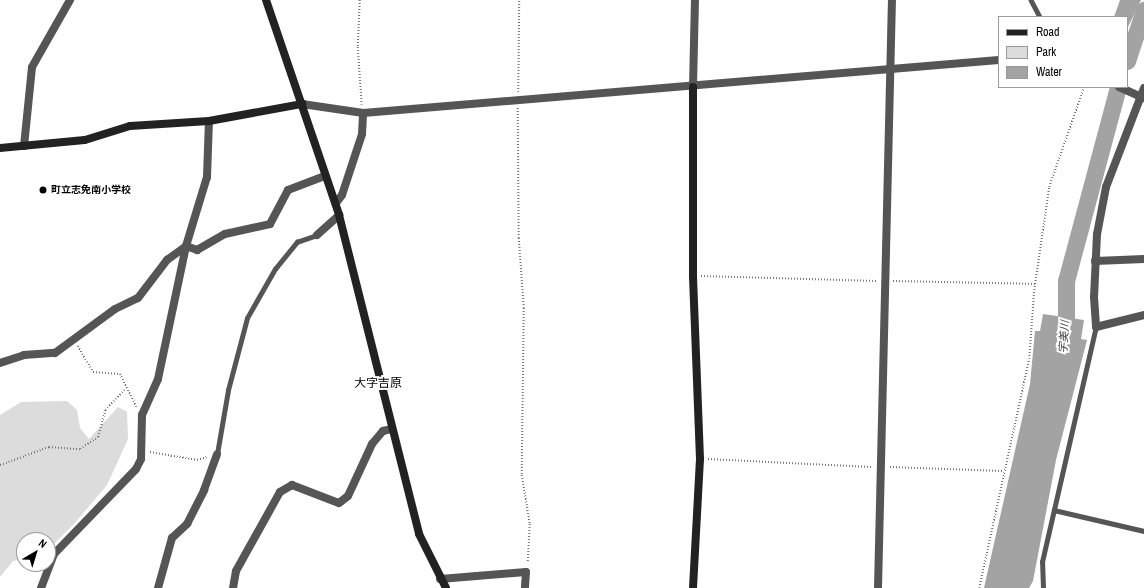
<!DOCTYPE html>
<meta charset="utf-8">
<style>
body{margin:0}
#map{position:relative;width:1144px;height:588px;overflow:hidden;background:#fff;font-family:"Archivo Narrow","Noto Sans JP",sans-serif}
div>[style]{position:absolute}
.green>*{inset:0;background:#dcdcdc}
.water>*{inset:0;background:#a3a3a3}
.river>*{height:17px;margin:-8.5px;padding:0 8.5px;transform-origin:8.5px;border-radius:8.5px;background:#a3a3a3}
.path>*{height:1.5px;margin-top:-0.75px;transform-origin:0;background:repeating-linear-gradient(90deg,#777 0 1px,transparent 0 3px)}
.lane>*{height:4.5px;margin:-2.25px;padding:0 2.25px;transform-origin:2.25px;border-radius:2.25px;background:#555}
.street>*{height:8px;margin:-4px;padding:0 4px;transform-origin:4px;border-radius:4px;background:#555}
.secondary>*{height:8px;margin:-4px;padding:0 4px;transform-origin:4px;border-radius:4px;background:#222}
.dots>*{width:11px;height:11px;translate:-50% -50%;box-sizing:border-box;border:2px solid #fff;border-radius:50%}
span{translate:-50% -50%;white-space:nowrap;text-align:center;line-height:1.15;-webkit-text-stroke:4px #fff;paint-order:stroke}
.poi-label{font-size:10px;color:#000;font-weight:700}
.left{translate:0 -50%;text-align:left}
.water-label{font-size:11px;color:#444;font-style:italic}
.quarter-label{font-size:12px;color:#000}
.legend{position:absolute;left:998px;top:16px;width:130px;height:72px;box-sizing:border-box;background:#fff;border:1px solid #999;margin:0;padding:5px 7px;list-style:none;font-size:12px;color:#000}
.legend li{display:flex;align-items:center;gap:8px;height:20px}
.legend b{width:20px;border:1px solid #999}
.north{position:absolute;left:16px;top:532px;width:40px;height:40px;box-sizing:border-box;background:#fff;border:1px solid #999;border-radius:50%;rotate:38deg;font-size:11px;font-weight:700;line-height:16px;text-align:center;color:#000}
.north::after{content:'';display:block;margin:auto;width:14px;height:18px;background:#000;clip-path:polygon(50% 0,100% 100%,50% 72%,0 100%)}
</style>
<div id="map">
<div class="green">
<div style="clip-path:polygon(67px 401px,77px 410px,80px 428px,89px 439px,118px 407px,127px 412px,128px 439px,107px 485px,74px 524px,48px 550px,48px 540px,24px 540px,24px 559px,13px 561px,0 577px,0 415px,21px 402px)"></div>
</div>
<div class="water">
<div style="clip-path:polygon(1120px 0,1141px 0,1127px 29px,1127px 17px,1114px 17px)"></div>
<div style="clip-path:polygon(1043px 314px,1084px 320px,1081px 339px,1087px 340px,1056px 460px,1033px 581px,1029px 588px,984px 588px,1030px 384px,1035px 331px,1040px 331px)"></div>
</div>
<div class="river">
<div style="left:1127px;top:61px;width:54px;rotate:-71.6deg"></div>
<div style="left:1066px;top:339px;width:58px;rotate:-90deg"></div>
<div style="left:1066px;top:281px;width:201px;rotate:-75deg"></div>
</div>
<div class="path">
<div style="left:360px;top:0;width:47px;rotate:92.4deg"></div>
<div style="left:358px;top:47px;width:58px;rotate:86.1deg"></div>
<div style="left:518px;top:92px;width:92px;rotate:-89.4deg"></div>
<div style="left:518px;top:108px;width:130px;rotate:89.6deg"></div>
<div style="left:519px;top:238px;width:70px;rotate:85.9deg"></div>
<div style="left:524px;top:308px;width:167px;rotate:90.7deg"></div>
<div style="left:522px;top:475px;width:50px;rotate:80.7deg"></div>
<div style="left:530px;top:524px;width:39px;rotate:93deg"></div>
<div style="left:701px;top:276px;width:176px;rotate:1.6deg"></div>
<div style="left:893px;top:281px;width:142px;rotate:1.2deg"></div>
<div style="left:78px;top:346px;width:30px;rotate:60deg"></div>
<div style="left:93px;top:372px;width:27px;rotate:4deg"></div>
<div style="left:120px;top:374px;width:37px;rotate:63deg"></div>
<div style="left:150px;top:452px;width:48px;rotate:9.7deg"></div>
<div style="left:197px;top:460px;width:10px;rotate:-17deg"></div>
<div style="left:708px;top:459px;width:164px;rotate:2.8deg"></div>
<div style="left:0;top:465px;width:52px;rotate:-20.2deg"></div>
<div style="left:49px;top:447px;width:31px;rotate:4deg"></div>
<div style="left:80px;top:449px;width:22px;rotate:-34deg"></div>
<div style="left:98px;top:437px;width:28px;rotate:-75deg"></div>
<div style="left:105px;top:410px;width:30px;rotate:-46deg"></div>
<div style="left:890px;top:467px;width:112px;rotate:2deg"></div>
<div style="left:979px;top:588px;width:234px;rotate:-77.7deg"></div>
<div style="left:1029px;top:359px;width:69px;rotate:-85.9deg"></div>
<div style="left:1034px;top:290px;width:104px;rotate:-81.7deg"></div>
<div style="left:1049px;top:187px;width:106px;rotate:-70.7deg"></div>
</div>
<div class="lane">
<div style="left:1031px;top:0;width:19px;rotate:62deg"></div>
<div style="left:217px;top:454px;width:65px;rotate:-80.2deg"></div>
<div style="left:228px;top:390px;width:74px;rotate:-75.2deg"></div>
<div style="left:247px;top:318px;width:56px;rotate:-60.3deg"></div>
<div style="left:275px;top:269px;width:35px;rotate:-51deg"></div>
<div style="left:297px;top:242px;width:21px;rotate:-19deg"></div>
<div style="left:1054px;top:510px;width:92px;rotate:13.1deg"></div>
<div style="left:1043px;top:588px;width:26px;rotate:-92deg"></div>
<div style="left:1042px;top:562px;width:241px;rotate:-77.1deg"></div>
</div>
<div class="street">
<div style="left:693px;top:87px;width:87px;rotate:-88.7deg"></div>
<div style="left:1119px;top:87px;width:27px;rotate:24deg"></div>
<div style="left:1144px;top:88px;width:106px;rotate:111deg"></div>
<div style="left:1106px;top:187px;width:48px;rotate:100.8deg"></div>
<div style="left:1097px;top:234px;width:63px;rotate:92.7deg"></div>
<div style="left:1094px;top:297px;width:30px;rotate:86deg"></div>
<div style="left:1096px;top:327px;width:49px;rotate:-14deg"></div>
<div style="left:302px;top:104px;width:62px;rotate:8.4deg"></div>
<div style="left:363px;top:113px;width:638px;rotate:-4.76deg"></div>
<div style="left:24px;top:146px;width:79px;rotate:-84.2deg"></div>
<div style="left:32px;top:67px;width:77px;rotate:-60.4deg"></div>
<div style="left:336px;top:203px;width:10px;rotate:-53deg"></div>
<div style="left:342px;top:195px;width:64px;rotate:-71.8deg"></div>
<div style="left:362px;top:134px;width:21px;rotate:-87deg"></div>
<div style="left:317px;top:235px;width:30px;rotate:-42deg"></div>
<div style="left:186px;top:246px;width:12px;rotate:20deg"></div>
<div style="left:197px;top:250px;width:32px;rotate:-30deg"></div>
<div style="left:225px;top:234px;width:46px;rotate:-12.5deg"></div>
<div style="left:270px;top:224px;width:38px;rotate:-62deg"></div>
<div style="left:288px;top:190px;width:40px;rotate:-21deg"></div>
<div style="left:1095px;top:261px;width:49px;rotate:-2.3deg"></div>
<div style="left:0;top:363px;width:25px;rotate:-18deg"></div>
<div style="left:24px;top:355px;width:31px;rotate:-4deg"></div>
<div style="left:55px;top:353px;width:74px;rotate:-36.3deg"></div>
<div style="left:115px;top:309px;width:25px;rotate:-26deg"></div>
<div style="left:138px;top:298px;width:48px;rotate:-52.7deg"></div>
<div style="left:167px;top:260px;width:24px;rotate:-36deg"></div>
<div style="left:440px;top:579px;width:86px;rotate:-4.7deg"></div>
<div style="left:526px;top:572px;width:16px;rotate:94deg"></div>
<div style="left:41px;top:588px;width:36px;rotate:-69deg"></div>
<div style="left:54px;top:554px;width:118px;rotate:-46deg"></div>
<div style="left:136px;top:469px;width:11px;rotate:-63deg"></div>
<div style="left:141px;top:459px;width:44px;rotate:-88.7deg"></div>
<div style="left:142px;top:415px;width:39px;rotate:-66deg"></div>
<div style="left:158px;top:379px;width:136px;rotate:-78.1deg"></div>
<div style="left:186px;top:246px;width:72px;rotate:-73.1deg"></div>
<div style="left:207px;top:177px;width:56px;rotate:-88deg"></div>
<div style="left:158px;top:588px;width:52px;rotate:-74.4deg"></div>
<div style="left:172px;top:538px;width:21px;rotate:-43deg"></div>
<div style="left:187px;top:524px;width:38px;rotate:-63deg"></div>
<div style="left:204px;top:490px;width:38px;rotate:-70deg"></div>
<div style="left:233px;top:588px;width:17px;rotate:-80deg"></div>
<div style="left:236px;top:571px;width:90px;rotate:-60.9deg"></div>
<div style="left:280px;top:492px;width:14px;rotate:-30deg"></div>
<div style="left:292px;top:485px;width:50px;rotate:21deg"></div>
<div style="left:339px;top:503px;width:11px;rotate:-38deg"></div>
<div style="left:348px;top:496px;width:57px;rotate:-65.2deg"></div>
<div style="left:372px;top:444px;width:17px;rotate:-50deg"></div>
<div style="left:383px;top:431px;width:9px;rotate:-13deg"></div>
<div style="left:878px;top:588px;width:588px;rotate:-88.64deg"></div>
</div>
<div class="secondary">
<div style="left:266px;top:0;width:227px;rotate:71.2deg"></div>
<div style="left:339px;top:215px;width:329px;rotate:75.9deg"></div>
<div style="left:419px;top:534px;width:60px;rotate:63.4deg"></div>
<div style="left:0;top:148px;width:85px;rotate:-5.4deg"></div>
<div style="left:85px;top:140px;width:47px;rotate:-17.3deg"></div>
<div style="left:130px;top:126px;width:79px;rotate:-3.6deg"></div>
<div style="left:209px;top:121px;width:95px;rotate:-10.4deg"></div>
<div style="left:693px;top:588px;width:129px;rotate:-86.9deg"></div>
<div style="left:700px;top:459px;width:184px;rotate:-92.2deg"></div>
<div style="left:693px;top:275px;width:188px;rotate:-90deg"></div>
</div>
<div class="dots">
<div style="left:43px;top:190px;background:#000"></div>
</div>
<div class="poi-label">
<span class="left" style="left:51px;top:190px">町立志免南小学校</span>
</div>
<div class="water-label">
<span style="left:1064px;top:337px;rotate:-86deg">宇美川</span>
</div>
<div class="quarter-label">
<span style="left:378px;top:384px">大字吉原</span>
</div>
<ul class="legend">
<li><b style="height:5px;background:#222"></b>Road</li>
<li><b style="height:11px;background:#dcdcdc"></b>Park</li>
<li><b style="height:11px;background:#a3a3a3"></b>Water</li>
</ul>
<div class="north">N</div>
</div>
